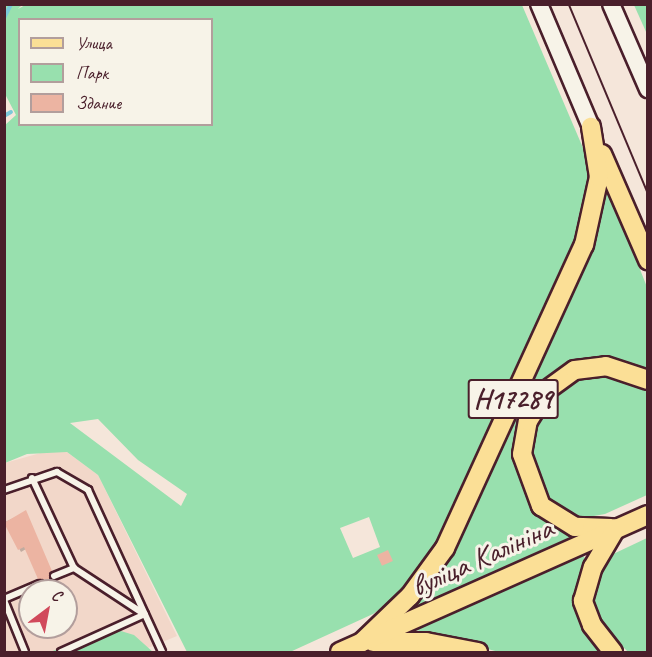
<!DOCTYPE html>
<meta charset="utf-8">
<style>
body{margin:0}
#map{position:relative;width:652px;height:657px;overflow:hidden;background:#f5e6da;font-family:Caveat,sans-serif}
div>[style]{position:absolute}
.built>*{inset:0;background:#f2d7c9}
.green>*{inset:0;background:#98e0ae}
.shadow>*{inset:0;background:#0003}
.stream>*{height:4px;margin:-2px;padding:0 2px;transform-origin:2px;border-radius:2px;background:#7ac8d9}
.building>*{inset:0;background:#ecb4a2;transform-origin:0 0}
.roads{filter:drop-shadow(2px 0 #4a1f2b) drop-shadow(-2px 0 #4a1f2b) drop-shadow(0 2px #4a1f2b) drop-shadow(0 -2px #4a1f2b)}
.lane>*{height:6px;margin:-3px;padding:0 3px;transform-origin:3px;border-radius:3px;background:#f7f3e8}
.secondary>*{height:16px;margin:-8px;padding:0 8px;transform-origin:8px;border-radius:8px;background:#f7f3e8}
.primary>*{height:18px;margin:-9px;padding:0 9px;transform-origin:9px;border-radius:9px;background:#fbdf96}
.tram>*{height:1.5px;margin:-0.75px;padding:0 0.75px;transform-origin:0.75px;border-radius:0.75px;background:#4a1f2b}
span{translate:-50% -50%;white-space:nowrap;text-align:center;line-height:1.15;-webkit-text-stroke:6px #f7f3e8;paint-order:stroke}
.shield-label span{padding:2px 4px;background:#f7f3e8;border:2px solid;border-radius:4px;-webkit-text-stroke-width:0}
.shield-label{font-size:28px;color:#4a1f2b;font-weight:700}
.street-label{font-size:30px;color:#4a1f2b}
.frame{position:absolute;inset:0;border:6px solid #4a1f2b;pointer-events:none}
.legend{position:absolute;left:18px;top:18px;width:195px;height:108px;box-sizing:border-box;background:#f7f3e8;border:2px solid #b29e9c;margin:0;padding:8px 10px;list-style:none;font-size:18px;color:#4a1f2b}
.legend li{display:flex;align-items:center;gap:12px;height:30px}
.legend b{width:30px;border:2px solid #b29e9c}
.north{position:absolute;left:18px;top:579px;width:60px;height:60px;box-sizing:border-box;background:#f7f3e8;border:2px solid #b29e9c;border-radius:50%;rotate:32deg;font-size:16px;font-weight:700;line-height:24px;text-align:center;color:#4a1f2b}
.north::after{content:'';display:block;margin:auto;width:21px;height:27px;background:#d1495b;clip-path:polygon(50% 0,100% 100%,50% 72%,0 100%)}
</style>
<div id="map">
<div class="built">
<div style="clip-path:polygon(evenodd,51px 450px,67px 452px,98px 475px,177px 636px,138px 652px,5px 652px,5px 463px,51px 450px,30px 591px,66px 591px,66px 627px,30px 627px,30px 591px)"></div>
</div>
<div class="green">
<div style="clip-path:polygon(evenodd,27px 4px,522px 5px,592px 169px,589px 210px,437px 544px,404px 592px,373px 614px,290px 652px,187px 652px,98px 475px,67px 452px,27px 454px,5px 463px,4px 126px,16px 115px,5px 94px,5px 5px,22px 5px,18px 9px,27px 4px,20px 20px,212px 20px,212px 124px,20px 124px,20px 20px,27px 4px,98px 419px,138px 460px,187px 494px,181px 506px,70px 423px,98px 419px,27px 4px,369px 517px,380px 547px,353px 558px,340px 528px,369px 517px)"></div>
<div style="clip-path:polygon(634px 5px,647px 5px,647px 34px)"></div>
<div style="clip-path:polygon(608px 189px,647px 287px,647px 371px,607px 357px,572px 362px,516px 456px,535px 511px,573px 536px,406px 611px,592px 248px)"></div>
<div style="clip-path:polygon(605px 372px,647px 387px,647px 495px,605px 514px,577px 519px,546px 502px,529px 455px,535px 423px,553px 395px,578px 378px)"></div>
<div style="clip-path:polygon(647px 538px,647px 652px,628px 652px,598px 621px,591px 598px,609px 556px)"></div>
<div style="clip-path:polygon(583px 556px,587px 560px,578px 588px,605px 652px,499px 652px,416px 630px)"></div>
<div style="clip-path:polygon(111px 628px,134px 635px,153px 652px,50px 652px)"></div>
</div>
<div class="shadow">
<div style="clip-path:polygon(26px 512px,51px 581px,60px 591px,45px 591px,26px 549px,21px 552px,5px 522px)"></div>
<div style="clip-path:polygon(66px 606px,70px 614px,66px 616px)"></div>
</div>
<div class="stream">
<div style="left:4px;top:18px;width:16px;rotate:-63deg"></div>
<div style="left:4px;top:116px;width:8px;rotate:-30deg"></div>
</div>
<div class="building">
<div style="clip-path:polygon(26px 510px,52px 571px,49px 578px,61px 591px,43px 591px,45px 581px,38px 579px,24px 547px,18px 550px,4px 523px)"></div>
<div style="left:388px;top:550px;width:12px;height:12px;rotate:66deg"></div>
</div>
<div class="roads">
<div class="lane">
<div style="left:32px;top:478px;width:99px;rotate:65deg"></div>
<div style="left:4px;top:490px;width:56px;rotate:-18.8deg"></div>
<div style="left:57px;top:472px;width:36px;rotate:30deg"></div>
<div style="left:88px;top:490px;width:178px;rotate:65.4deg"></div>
<div style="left:54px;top:576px;width:22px;rotate:-22deg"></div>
<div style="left:74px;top:568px;width:84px;rotate:33.3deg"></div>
<div style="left:4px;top:599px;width:39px;rotate:-23deg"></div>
<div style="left:4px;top:600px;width:56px;rotate:68deg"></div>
<div style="left:61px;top:652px;width:92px;rotate:-24.3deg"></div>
</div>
<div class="secondary">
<div style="left:539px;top:4px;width:134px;rotate:67.1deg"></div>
<div style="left:611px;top:4px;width:93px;rotate:66.5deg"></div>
</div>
<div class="primary">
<div style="left:602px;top:154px;width:116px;rotate:66.5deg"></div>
<div style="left:611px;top:528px;width:36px;rotate:-178deg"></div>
<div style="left:575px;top:527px;width:40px;rotate:-148deg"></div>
<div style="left:541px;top:506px;width:55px;rotate:-110.1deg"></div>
<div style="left:522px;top:454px;width:34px;rotate:-80deg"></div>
<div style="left:528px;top:421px;width:36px;rotate:-58deg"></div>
<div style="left:547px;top:390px;width:34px;rotate:-36deg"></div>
<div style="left:575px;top:370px;width:31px;rotate:-7deg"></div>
<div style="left:606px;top:366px;width:44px;rotate:18.4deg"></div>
<div style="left:362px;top:642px;width:66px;rotate:-43.8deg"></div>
<div style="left:410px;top:596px;width:59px;rotate:-53.9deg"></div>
<div style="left:445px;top:548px;width:333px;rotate:-65.4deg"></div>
<div style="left:584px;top:245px;width:70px;rotate:-77.6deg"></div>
<div style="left:599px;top:177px;width:51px;rotate:-99.1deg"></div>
<div style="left:373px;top:642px;width:53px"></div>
<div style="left:426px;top:642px;width:53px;rotate:10.9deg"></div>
<div style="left:340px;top:652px;width:337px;rotate:-24deg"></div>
<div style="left:613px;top:652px;width:34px;rotate:-128deg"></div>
<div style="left:592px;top:625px;width:26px;rotate:-111deg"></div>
<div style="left:583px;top:601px;width:35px;rotate:-74deg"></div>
<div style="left:593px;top:567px;width:45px;rotate:-59.5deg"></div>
</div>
</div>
<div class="tram">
<div style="left:569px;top:4px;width:205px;rotate:67.3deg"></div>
</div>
<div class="shield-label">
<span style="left:513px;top:399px">Н17289</span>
</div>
<div class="street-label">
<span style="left:482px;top:557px;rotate:-24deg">вуліца Калініна</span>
</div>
<div class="frame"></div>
<ul class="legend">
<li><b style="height:8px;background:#fbdf96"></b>Улица</li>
<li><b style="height:16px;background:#98e0ae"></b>Парк</li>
<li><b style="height:16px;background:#ecb4a2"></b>Здание</li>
</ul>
<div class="north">С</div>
</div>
